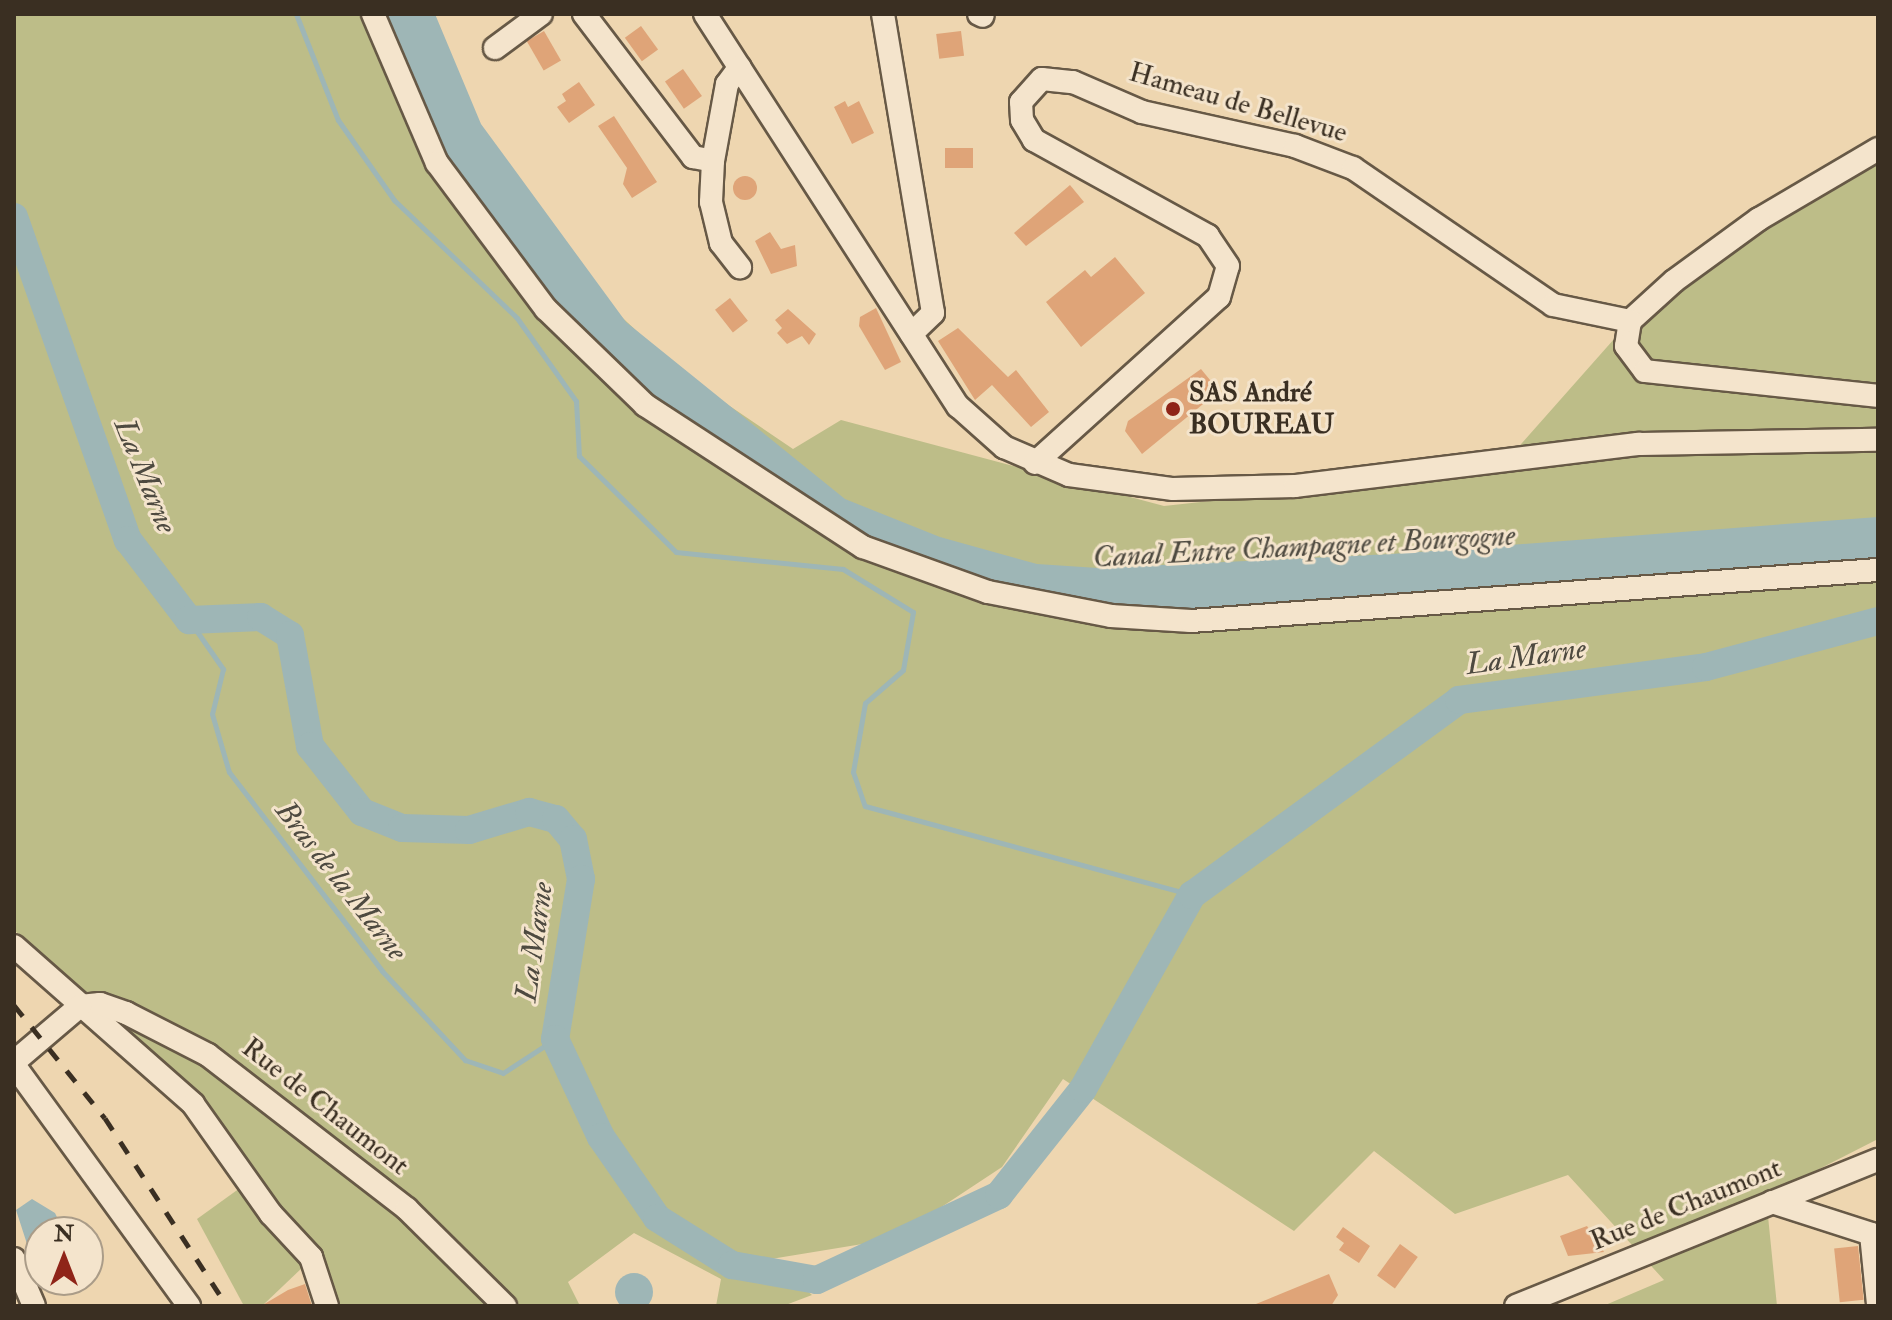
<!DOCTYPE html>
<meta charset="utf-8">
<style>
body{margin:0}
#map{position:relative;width:1892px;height:1320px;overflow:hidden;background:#eed6b0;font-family:"IM FELL Double Pica",serif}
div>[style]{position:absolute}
.green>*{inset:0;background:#bdbd88}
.water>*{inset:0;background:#9eb6b6}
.round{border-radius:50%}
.stream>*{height:5px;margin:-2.5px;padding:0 2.5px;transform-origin:2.5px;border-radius:2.5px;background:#9eb6b6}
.river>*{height:28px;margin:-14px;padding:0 14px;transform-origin:14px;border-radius:14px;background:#9eb6b6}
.building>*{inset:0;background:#dfa478;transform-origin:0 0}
.roads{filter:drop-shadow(2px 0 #675946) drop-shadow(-2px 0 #675946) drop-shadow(0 2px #675946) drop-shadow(0 -2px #675946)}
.minor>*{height:22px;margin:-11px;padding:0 11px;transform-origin:11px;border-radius:11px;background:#f4e4cc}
.rail>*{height:5px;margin-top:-2.5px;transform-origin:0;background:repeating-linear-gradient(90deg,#3a2f22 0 14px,transparent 0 28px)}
.dots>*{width:22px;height:22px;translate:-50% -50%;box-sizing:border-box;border:4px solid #f4e4cc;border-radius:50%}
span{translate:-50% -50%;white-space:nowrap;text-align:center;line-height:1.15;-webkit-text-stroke:6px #f4e4cc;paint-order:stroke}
.street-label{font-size:28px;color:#3a2f22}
.poi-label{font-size:28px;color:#3a2f22;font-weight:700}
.left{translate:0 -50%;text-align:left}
.water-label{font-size:30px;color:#4e4a40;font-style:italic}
.frame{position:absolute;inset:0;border:16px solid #3a2f22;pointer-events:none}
.north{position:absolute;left:24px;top:1216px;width:80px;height:80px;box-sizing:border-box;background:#f4e4cc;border:2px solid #aa9c88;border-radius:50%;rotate:0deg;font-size:22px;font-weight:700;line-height:32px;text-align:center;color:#3a2f22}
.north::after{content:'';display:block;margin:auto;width:28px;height:36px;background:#8f2418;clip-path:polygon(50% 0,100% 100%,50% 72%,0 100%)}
</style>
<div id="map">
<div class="green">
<div style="clip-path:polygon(14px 14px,395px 14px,570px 269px,684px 375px,793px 449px,841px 420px,1164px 506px,1498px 470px,1630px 321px,1878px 149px,1878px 1139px,1766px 1196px,1777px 1306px,1603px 1306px,1664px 1280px,1568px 1175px,1455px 1214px,1374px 1151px,1294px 1231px,1063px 1079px,1002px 1167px,893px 1239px,771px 1259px,812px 1295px,783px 1306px,716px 1306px,721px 1279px,634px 1233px,568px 1282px,580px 1306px,336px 1306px,320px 1250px,70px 982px,14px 930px)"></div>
<div style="clip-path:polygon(240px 1188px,304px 1266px,262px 1306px,244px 1306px,197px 1219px)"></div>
</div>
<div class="water">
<div style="clip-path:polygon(385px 14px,435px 14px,481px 124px,626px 322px,845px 499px,940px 537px,1037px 564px,1098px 568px,1391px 554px,1878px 517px,1878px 562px,1214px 614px,1045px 601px,886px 550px,682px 425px,564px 320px,483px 217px,427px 127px)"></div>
<div style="clip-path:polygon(32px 1199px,55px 1213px,64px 1232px,40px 1232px,40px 1244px,28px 1247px,16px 1210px)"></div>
<div class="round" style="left:615px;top:1273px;width:38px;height:38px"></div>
</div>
<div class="stream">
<div style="left:296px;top:14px;width:114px;rotate:68.4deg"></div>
<div style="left:338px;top:120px;width:98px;rotate:55deg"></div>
<div style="left:394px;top:200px;width:170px;rotate:43.8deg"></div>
<div style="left:517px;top:318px;width:102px;rotate:54.6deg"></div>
<div style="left:576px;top:401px;width:55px;rotate:86.9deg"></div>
<div style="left:579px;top:456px;width:136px;rotate:44.7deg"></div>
<div style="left:676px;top:552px;width:168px;rotate:5.8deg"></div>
<div style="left:843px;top:569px;width:82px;rotate:31.6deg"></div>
<div style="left:913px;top:612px;width:59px;rotate:99.8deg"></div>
<div style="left:903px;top:670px;width:50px;rotate:139deg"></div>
<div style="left:865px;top:703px;width:70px;rotate:99.9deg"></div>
<div style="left:853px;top:772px;width:36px;rotate:71deg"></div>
<div style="left:865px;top:806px;width:339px;rotate:15.2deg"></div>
<div style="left:189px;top:620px;width:60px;rotate:55.2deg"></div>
<div style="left:223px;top:669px;width:46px;rotate:103.7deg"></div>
<div style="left:212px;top:714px;width:60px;rotate:73.7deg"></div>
<div style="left:229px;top:772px;width:251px;rotate:52.4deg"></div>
<div style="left:382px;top:971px;width:122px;rotate:47deg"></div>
<div style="left:465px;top:1060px;width:40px;rotate:18.9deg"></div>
<div style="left:503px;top:1073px;width:62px;rotate:-33.2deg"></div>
</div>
<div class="river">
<div style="left:14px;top:217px;width:343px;rotate:70.6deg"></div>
<div style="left:128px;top:540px;width:101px;rotate:52.7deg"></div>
<div style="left:189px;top:620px;width:72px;rotate:-2.4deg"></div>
<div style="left:261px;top:617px;width:34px;rotate:32deg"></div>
<div style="left:290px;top:635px;width:113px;rotate:79.8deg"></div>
<div style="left:310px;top:746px;width:84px;rotate:51.8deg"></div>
<div style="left:362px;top:812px;width:43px;rotate:21.8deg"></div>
<div style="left:402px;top:828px;width:67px;rotate:1.7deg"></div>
<div style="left:469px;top:830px;width:63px;rotate:-16.7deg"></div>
<div style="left:529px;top:812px;width:28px;rotate:15deg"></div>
<div style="left:556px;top:819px;width:26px;rotate:50deg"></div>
<div style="left:573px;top:839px;width:41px;rotate:78.7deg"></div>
<div style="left:581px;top:879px;width:162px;rotate:99.2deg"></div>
<div style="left:555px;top:1039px;width:108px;rotate:64.9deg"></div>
<div style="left:601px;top:1137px;width:98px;rotate:55.3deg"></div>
<div style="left:657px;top:1218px;width:89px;rotate:32.1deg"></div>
<div style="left:732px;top:1265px;width:86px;rotate:10deg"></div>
<div style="left:817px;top:1280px;width:201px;rotate:-25deg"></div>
<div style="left:999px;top:1195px;width:135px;rotate:-51.6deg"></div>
<div style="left:1083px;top:1089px;width:223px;rotate:-60.7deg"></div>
<div style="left:1192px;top:895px;width:331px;rotate:-36.1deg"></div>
<div style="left:1459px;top:700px;width:249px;rotate:-7.6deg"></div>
<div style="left:1706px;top:667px;width:178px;rotate:-15deg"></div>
</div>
<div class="building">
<div style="left:641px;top:26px;width:29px;height:20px;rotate:54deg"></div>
<div style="left:544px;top:31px;width:34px;height:20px;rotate:60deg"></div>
<div style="left:961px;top:31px;width:25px;height:25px;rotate:83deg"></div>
<div style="left:683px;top:69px;width:33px;height:22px;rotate:55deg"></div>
<div style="clip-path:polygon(579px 82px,595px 105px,569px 123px,557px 107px,566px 101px,562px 94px)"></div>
<div style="clip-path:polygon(845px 101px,848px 107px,859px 101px,874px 133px,852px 144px,834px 107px)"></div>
<div style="clip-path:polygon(614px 116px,657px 182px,632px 198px,623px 184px,627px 168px,598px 126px)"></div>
<div style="left:945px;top:148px;width:28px;height:20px"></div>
<div class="round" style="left:733px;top:176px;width:24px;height:24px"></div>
<div style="clip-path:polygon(1070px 185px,1084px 202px,1026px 246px,1014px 233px)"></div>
<div style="clip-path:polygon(770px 232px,781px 249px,795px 245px,797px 266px,771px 274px,755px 241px)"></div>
<div style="clip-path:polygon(1115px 257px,1145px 293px,1081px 347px,1046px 302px,1085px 270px,1091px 277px)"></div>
<div style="left:730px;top:298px;width:29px;height:19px;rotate:52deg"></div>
<div style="clip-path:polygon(876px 308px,901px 362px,885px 370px,859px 326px,860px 317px)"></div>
<div style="clip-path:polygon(788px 309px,816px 334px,809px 345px,802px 336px,787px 344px,777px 333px,782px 328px,775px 320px)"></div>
<div style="clip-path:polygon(958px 328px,1008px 377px,1016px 370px,1049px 412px,1031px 427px,992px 385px,975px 400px,938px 341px)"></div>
<div style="clip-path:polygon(1201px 369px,1219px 391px,1142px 454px,1125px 431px,1128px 421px)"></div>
<div style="clip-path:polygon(1587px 1226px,1604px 1252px,1568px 1256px,1560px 1236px)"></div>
<div style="clip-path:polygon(1343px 1227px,1370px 1246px,1359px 1263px,1339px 1250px,1344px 1243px,1336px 1237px)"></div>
<div style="left:1400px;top:1244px;width:22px;height:39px;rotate:36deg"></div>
<div style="left:1858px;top:1246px;width:54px;height:24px;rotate:84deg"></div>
<div style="clip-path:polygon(1329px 1274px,1338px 1295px,1331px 1306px,1251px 1306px)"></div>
<div style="clip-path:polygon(305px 1284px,312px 1306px,261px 1306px,288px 1290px)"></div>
</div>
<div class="roads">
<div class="minor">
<div style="left:373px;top:14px;width:162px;rotate:66.8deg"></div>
<div style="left:437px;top:163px;width:182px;rotate:53.3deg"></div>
<div style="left:546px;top:309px;width:138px;rotate:44.1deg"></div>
<div style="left:645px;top:405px;width:260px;rotate:33.1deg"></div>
<div style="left:863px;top:547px;width:133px;rotate:19.8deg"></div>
<div style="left:988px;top:592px;width:125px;rotate:11deg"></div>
<div style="left:1111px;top:616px;width:80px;rotate:3.6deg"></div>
<div style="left:1191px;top:621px;width:689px;rotate:-4.25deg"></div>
<div style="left:584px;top:14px;width:180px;rotate:52.7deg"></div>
<div style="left:693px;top:157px;width:20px;rotate:11deg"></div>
<div style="left:713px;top:161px;width:41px;rotate:92.8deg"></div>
<div style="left:711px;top:202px;width:42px;rotate:76.3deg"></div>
<div style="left:721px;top:243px;width:31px;rotate:52deg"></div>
<div style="left:705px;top:14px;width:467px;rotate:57.2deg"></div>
<div style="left:958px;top:406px;width:62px;rotate:41.7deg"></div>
<div style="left:1004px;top:447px;width:71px;rotate:23.3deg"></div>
<div style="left:1069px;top:475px;width:105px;rotate:7.7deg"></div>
<div style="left:1173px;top:489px;width:122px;rotate:-1.4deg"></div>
<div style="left:1295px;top:486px;width:346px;rotate:-7deg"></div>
<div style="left:1638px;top:444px;width:240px;rotate:-1deg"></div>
<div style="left:883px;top:14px;width:303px;rotate:80.5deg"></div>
<div style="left:933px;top:313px;width:30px;rotate:136deg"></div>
<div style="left:979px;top:14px;width:4px;rotate:27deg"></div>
<div style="left:495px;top:48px;width:57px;rotate:-36.5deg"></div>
<div style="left:1878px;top:149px;width:138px;rotate:149.5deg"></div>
<div style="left:1759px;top:219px;width:105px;rotate:143.9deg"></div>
<div style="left:1674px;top:281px;width:59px;rotate:137.7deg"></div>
<div style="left:1630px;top:321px;width:25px;rotate:99deg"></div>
<div style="left:1626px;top:346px;width:31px;rotate:53deg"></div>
<div style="left:1645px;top:371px;width:234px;rotate:6.1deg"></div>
<div style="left:713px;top:161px;width:78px;rotate:-79.7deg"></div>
<div style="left:727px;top:84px;width:21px;rotate:-53deg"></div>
<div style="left:1035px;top:463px;width:248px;rotate:-42.1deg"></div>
<div style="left:1219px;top:297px;width:32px;rotate:-74deg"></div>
<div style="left:1228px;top:266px;width:36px;rotate:-124deg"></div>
<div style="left:1208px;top:236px;width:199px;rotate:-151.1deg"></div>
<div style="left:1034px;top:140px;width:23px;rotate:-121deg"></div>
<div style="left:1022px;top:120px;width:18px;rotate:-93deg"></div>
<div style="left:1021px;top:102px;width:31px;rotate:-48deg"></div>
<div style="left:1042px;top:79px;width:31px;rotate:6deg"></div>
<div style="left:1073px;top:82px;width:75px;rotate:23.5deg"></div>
<div style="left:1142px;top:112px;width:157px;rotate:12.5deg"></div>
<div style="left:1295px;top:146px;width:62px;rotate:20.8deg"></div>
<div style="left:1353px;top:168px;width:242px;rotate:34.4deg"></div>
<div style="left:1553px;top:305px;width:79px;rotate:11.7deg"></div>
<div style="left:14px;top:946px;width:239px;rotate:41.4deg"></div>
<div style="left:193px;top:1104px;width:135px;rotate:54.7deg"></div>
<div style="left:271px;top:1214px;width:59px;rotate:47.1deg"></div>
<div style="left:311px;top:1257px;width:52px;rotate:71.9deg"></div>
<div style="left:80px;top:1006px;width:20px;rotate:-6deg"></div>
<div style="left:100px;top:1004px;width:28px;rotate:19deg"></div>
<div style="left:126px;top:1013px;width:92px;rotate:27.1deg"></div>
<div style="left:208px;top:1055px;width:252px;rotate:37.7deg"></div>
<div style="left:407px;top:1209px;width:138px;rotate:44.7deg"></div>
<div style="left:14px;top:1062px;width:87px;rotate:-40.3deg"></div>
<div style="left:14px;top:1065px;width:298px;rotate:54deg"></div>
<div style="left:1772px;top:1202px;width:111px;rotate:17.8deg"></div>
<div style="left:1871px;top:1234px;width:70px;rotate:84.3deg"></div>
<div style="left:14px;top:1259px;width:51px;rotate:66.9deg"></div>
<div style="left:1516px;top:1306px;width:390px;rotate:-22deg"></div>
</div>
</div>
<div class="rail">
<div style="left:14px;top:1005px;width:145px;rotate:51.2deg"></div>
<div style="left:105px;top:1118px;width:224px;rotate:57deg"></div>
</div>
<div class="dots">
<div style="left:1173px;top:409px;background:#8f2418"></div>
</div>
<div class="street-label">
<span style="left:1238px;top:103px;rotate:16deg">Hameau de Bellevue</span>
<span style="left:325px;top:1107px;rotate:38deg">Rue de Chaumont</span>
<span style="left:1686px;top:1205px;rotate:-22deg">Rue de Chaumont</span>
</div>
<div class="poi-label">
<span class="left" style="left:1189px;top:409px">SAS André<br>BOUREAU</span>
</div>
<div class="water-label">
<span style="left:145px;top:476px;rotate:68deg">La Marne</span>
<span style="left:1304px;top:547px;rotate:-3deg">Canal Entre Champagne et Bourgogne</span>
<span style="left:1526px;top:657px;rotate:-8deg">La Marne</span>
<span style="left:341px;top:881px;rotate:52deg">Bras de la Marne</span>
<span style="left:535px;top:942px;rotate:-82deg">La Marne</span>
</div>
<div class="frame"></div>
<div class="north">N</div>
</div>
